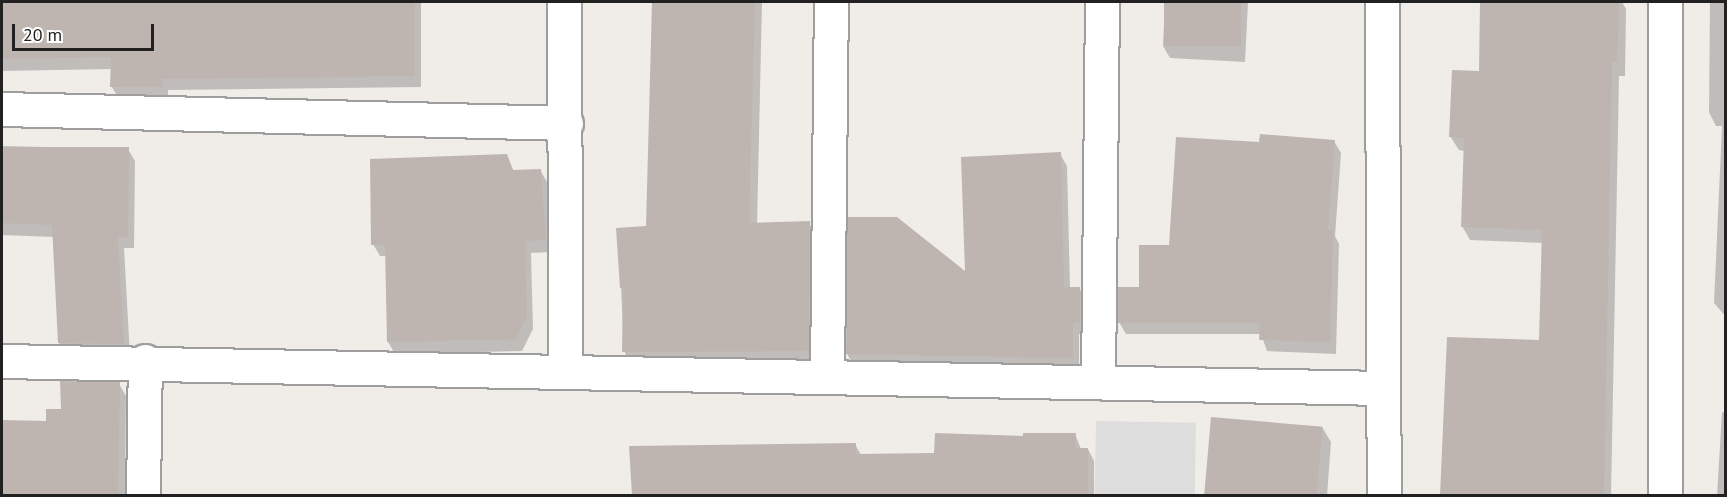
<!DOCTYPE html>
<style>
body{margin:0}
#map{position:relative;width:1727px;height:497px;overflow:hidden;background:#f0ece8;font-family:"PT Sans",sans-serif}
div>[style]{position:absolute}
.parking>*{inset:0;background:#ddd;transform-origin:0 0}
.shadow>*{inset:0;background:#0003}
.building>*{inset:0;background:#beb5b1;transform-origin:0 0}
.roads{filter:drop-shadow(2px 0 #9e9e9e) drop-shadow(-2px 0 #9e9e9e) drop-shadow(0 2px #9e9e9e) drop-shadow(0 -2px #9e9e9e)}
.minor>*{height:33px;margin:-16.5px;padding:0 16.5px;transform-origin:16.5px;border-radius:16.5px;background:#fff}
span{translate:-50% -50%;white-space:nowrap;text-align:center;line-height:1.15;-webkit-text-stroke:4.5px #fff;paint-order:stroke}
.frame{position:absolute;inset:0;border:3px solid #212121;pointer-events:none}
.scale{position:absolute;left:12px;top:24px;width:142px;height:27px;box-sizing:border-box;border:3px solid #212121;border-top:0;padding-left:8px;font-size:18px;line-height:21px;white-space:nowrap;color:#212121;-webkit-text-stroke:4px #fff;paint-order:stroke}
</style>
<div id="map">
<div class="parking">
<div style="left:1096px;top:421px;width:100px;height:74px;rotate:1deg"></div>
</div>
<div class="shadow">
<div style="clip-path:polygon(2px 2px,421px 2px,421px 87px,168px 90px,168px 99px,119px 99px,112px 87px,112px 69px,2px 71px)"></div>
<div style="clip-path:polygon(654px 2px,762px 2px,757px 225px,809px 223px,817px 237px,816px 364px,632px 365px,624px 351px,621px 287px,648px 228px)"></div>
<div style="clip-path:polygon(1165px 2px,1248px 2px,1245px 62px,1170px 58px,1163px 46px)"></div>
<div style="clip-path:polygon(1482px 2px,1622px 2px,1626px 9px,1625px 76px,1619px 76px,1611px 496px,1442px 496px,1449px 339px,1540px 342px,1543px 243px,1470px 240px,1462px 226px,1465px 151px,1459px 150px,1450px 136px,1481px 72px)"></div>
<div style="clip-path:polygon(1710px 2px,1726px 2px,1726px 317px,1714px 303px,1722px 126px,1716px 126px,1709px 112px)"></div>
<div style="clip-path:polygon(1334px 141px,1341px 153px,1335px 236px,1339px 244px,1336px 354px,1267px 351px,1261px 334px,1126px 334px,1119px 322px,1141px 289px,1171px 246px,1260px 143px)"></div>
<div style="clip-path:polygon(2px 146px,128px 149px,135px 161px,134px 248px,124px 248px,130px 356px,66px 355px,59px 343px,54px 237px,2px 235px)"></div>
<div style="clip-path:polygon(1060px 154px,1067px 166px,1070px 288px,1079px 288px,1086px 300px,1086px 334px,1079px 334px,1079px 369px,854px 366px,847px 354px,967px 275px)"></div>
<div style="clip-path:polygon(506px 155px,514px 172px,540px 170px,547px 182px,552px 252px,531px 253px,533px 329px,522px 351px,395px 354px,388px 342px,387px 256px,380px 256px,373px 244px)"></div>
<div style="clip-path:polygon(119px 384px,126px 396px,125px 496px,2px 496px,2px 422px,47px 422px,63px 410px)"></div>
<div style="clip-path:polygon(1722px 412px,1726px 413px,1726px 496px,1717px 496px)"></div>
<div style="clip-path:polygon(1213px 419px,1322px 427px,1331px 442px,1327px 496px,1207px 496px)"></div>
<div style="clip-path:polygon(1075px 434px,1081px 449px,1088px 449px,1094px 461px,1094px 496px,633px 496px,630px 447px,855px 444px,861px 455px,936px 454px,1025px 438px)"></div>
</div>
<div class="building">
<div style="clip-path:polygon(2px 2px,415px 2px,415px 76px,162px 79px,162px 87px,110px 87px,111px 57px,2px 59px)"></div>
<div style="clip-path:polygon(652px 2px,755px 2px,749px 223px,810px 221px,809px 351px,622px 352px,623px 288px,620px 288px,616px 228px,646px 226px)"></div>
<div style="left:1164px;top:2px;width:77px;height:44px"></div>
<div style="clip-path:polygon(1480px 2px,1619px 2px,1617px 62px,1612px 62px,1604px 495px,1440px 495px,1447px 337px,1539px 340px,1542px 230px,1461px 227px,1464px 138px,1449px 137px,1452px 70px,1479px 71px)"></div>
<div style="clip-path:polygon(1260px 134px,1335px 140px,1328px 230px,1333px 230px,1330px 342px,1259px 340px,1260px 323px,1117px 323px,1118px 287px,1139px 287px,1139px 245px,1169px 245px,1176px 137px,1259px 142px)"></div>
<div style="clip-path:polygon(2px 147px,129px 147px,128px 237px,118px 237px,124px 344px,58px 343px,52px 225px,2px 223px)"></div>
<div style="clip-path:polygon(1061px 152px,1064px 287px,1080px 287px,1080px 323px,1073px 323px,1073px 358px,846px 354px,847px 217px,897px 217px,965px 271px,961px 157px)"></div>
<div style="clip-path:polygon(507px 154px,513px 170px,541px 169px,546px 240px,525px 241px,527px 316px,516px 339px,387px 342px,385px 245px,371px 245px,370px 159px)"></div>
<div style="clip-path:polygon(60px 381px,120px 382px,118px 495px,2px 495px,2px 420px,46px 421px,46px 409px,61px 409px)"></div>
<div style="left:1211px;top:417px;width:112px;height:78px;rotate:5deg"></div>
<div style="clip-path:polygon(935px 433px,1023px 436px,1023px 433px,1076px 433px,1075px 448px,1088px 448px,1088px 495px,632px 495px,629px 446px,856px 443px,856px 454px,934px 453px)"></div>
</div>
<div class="roads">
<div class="minor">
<div style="left:564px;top:2px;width:367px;rotate:89.8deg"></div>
<div style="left:1382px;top:2px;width:494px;rotate:89.8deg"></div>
<div style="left:2px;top:109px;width:564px;rotate:1.42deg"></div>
<div style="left:2px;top:361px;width:1379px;rotate:1.12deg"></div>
<div style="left:827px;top:375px;width:373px;rotate:-89.4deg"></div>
<div style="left:1098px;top:381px;width:379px;rotate:-89.4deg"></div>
<div style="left:143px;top:496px;width:135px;rotate:-89.2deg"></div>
<div style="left:1665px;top:496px;width:494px;rotate:-90deg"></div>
</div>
</div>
<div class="frame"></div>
<div class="scale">20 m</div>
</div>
